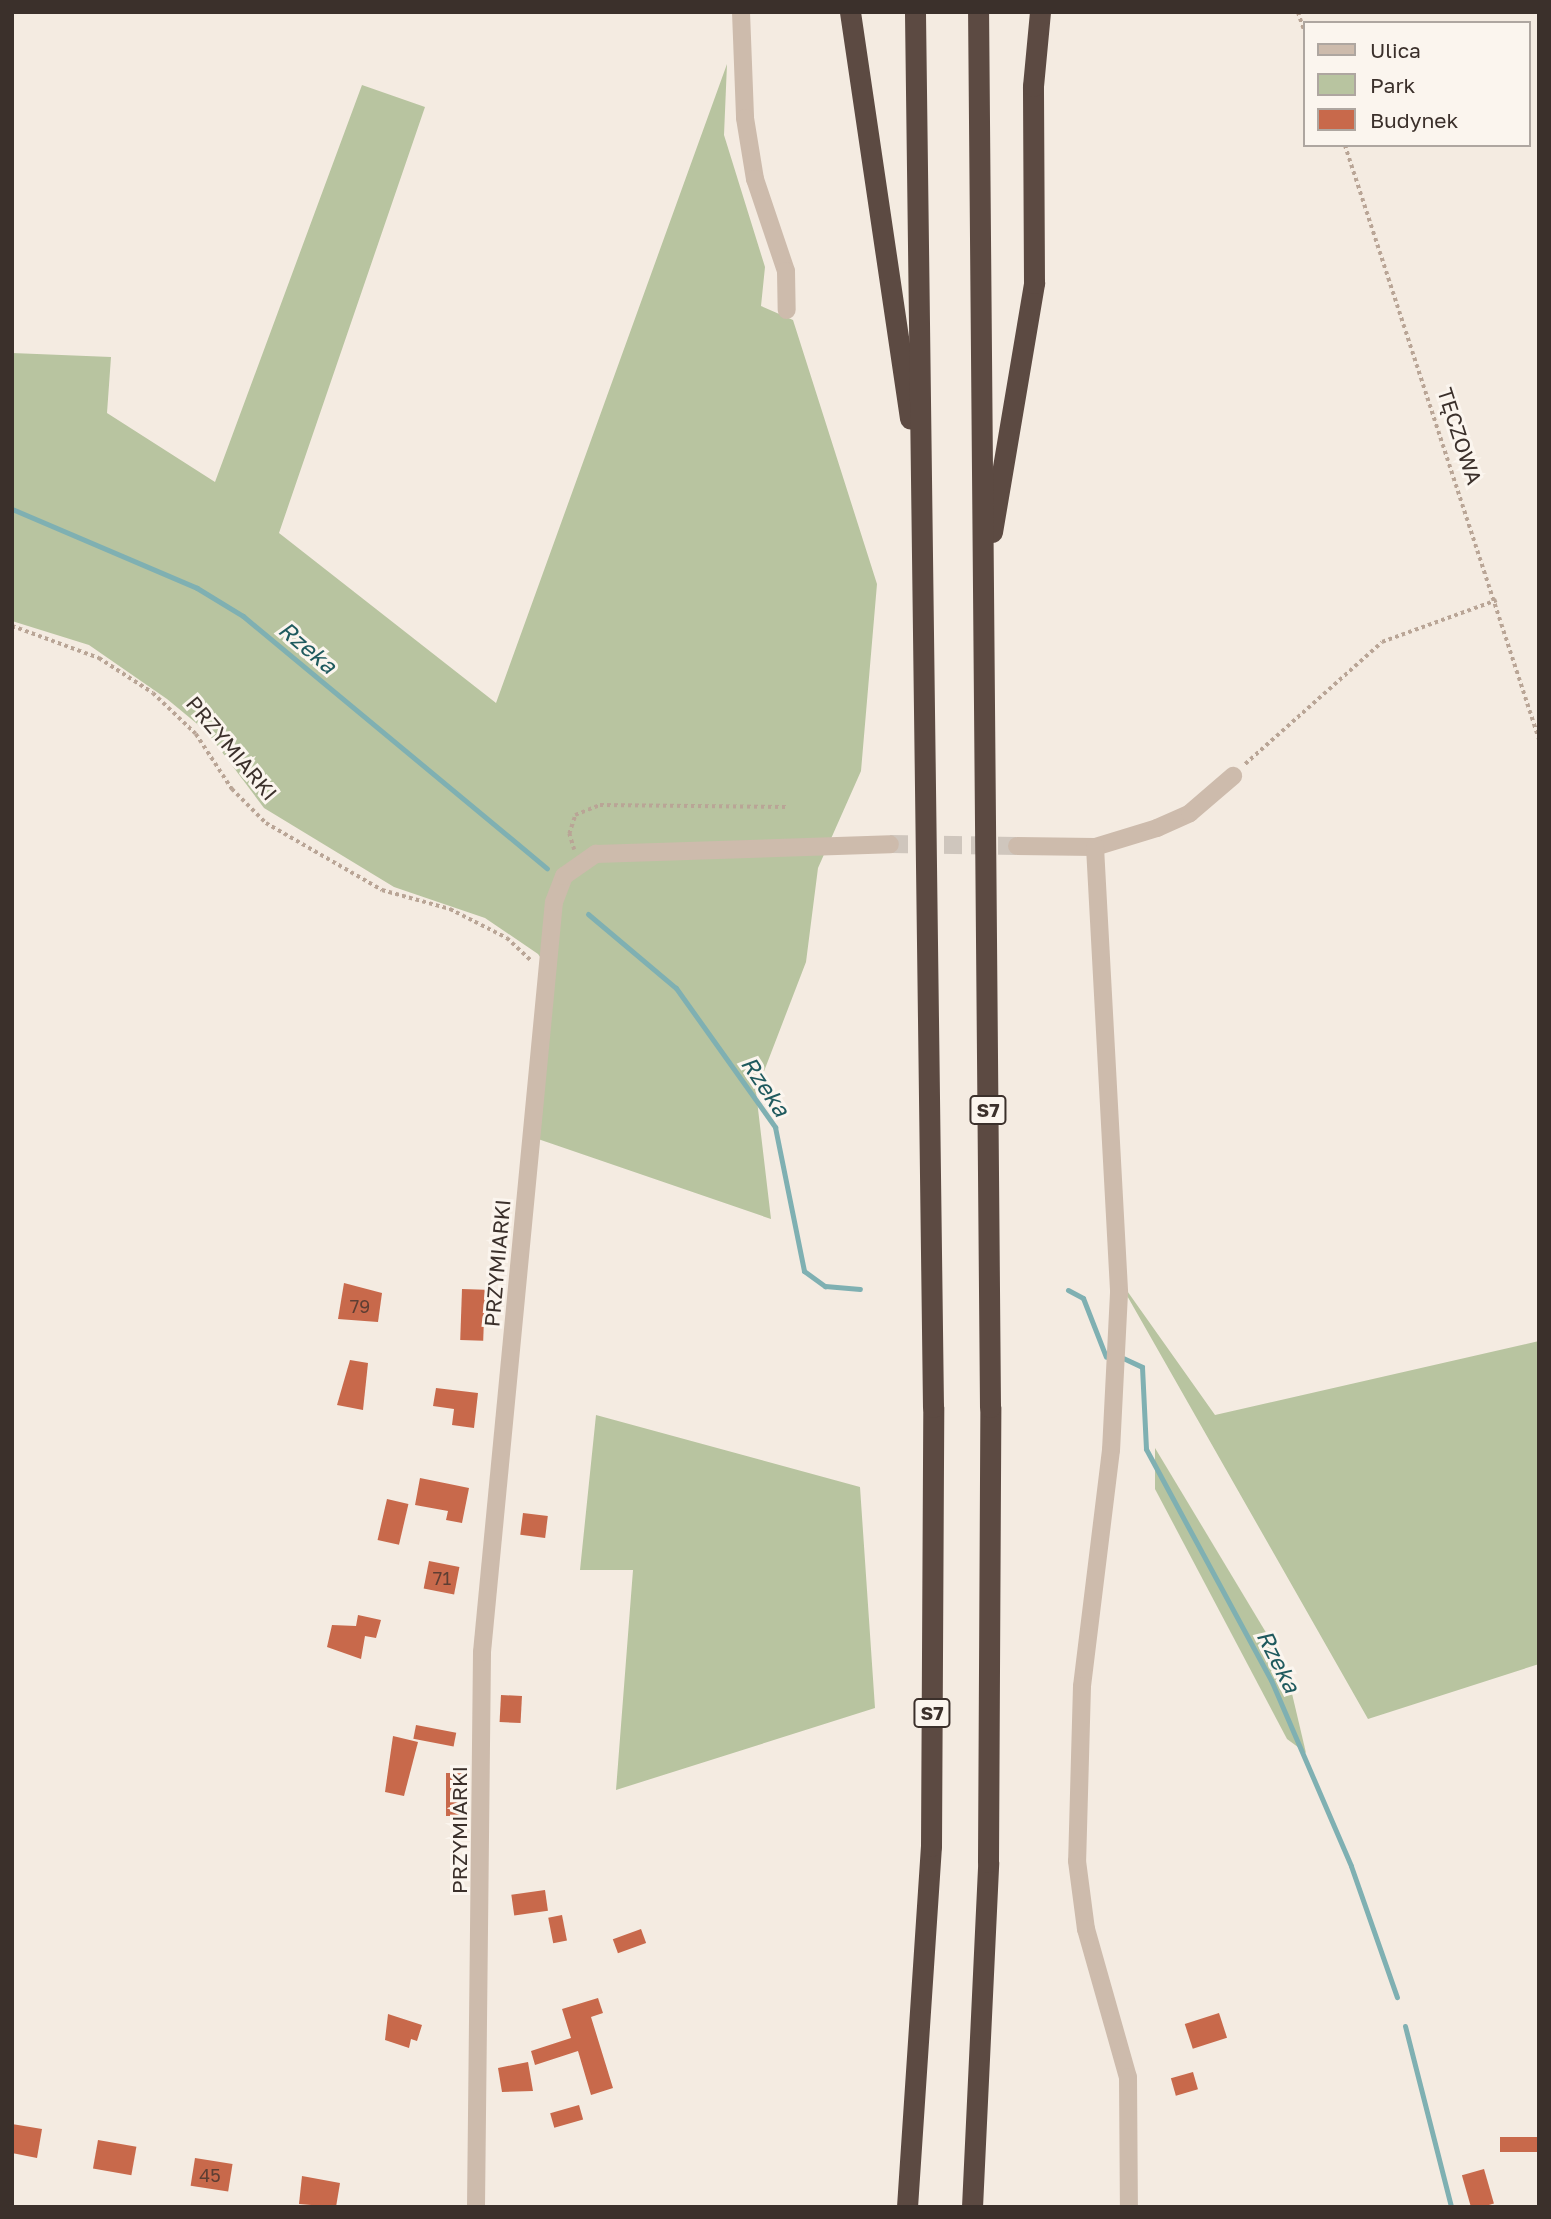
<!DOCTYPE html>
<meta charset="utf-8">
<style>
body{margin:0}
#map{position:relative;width:1551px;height:2219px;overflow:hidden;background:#f4ebe1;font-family:"Golos Text",sans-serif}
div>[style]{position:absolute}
.green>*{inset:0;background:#b8c4a0}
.stream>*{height:5px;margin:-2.5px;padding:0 2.5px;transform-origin:2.5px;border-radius:2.5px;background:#7fb0b2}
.building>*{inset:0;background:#c8694b;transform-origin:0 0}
.minor-tunnel>*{height:18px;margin-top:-9px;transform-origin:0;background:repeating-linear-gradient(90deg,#cfc6bd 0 18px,transparent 0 27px)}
.path>*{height:3.5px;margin-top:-1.75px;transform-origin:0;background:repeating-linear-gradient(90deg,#b9a596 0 3.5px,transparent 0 7px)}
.minor>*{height:18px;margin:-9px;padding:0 9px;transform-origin:9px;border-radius:9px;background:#cdbbac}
.highway>*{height:21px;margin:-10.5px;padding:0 10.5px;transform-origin:10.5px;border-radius:10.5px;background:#5c4a42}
span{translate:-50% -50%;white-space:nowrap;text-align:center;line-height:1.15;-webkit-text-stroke:6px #fbf5ee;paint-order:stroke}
.number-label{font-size:18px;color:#5e3e33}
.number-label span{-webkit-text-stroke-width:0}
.shield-label span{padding:2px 5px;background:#fbf5ee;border:2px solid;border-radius:5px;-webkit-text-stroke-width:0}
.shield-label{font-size:19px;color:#3b302b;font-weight:700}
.street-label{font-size:21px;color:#3b302b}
.water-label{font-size:23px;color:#1f5a5e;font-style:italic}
.frame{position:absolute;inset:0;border:14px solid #3b302b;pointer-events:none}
.legend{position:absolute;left:1303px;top:21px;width:228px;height:126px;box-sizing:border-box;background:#fbf5ee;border:2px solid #aea6a0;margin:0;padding:9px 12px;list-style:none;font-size:21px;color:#3b302b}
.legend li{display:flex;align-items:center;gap:14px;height:35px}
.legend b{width:35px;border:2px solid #aea6a0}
</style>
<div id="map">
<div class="green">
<div style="clip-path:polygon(727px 64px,724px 135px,765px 267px,761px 306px,793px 320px,877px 584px,861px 771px,818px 868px,806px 962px,756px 1092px,771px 1219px,538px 1139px,552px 974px,538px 954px,485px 918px,394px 887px,264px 808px,207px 732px,167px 699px,89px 645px,12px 621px,12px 353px,111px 357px,107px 413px,215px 482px,362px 85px,425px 107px,279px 533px,496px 703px)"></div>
<div style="clip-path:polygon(1113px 1271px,1215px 1415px,1539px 1341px,1539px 1664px,1368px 1719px)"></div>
<div style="clip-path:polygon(596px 1415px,860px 1487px,875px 1708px,616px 1790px,633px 1570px,580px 1570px)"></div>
<div style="clip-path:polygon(1155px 1448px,1285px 1664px,1306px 1753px,1287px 1739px,1155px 1489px)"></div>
</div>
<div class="stream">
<div style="left:12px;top:509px;width:201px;rotate:23.1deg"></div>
<div style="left:197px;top:588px;width:54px;rotate:31.3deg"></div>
<div style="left:243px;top:616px;width:395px;rotate:39.7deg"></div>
<div style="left:588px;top:914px;width:115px;rotate:40.1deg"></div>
<div style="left:676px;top:988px;width:171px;rotate:54.5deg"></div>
<div style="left:775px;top:1127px;width:147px;rotate:78.6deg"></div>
<div style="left:804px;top:1271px;width:26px;rotate:36deg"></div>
<div style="left:825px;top:1286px;width:35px;rotate:5deg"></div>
<div style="left:1068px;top:1290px;width:17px;rotate:28deg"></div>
<div style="left:1083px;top:1298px;width:63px;rotate:68.7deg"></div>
<div style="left:1123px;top:1358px;width:21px;rotate:25deg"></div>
<div style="left:1142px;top:1367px;width:82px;rotate:87.2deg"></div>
<div style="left:1146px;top:1449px;width:263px;rotate:61.6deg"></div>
<div style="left:1271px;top:1680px;width:202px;rotate:66.7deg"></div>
<div style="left:1351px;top:1866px;width:139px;rotate:70.7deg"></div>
<div style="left:1405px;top:2026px;width:187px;rotate:75.7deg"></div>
</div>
<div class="building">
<div style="clip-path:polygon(344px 1283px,382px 1293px,378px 1322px,338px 1319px)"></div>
<div style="left:462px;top:1289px;width:23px;height:51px;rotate:2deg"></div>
<div style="clip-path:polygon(350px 1360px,368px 1363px,363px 1410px,337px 1405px)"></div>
<div style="clip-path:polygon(436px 1388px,478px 1393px,474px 1428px,452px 1425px,454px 1409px,433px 1406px)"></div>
<div style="clip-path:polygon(420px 1478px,469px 1488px,462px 1523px,446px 1520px,448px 1511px,415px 1505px)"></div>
<div style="left:387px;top:1499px;width:22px;height:42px;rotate:13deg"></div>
<div style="left:523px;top:1513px;width:25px;height:22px;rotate:7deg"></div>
<div style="left:429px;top:1561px;width:31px;height:28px;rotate:11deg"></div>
<div style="clip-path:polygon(358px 1615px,381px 1620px,376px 1638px,365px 1636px,361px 1659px,327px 1647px,332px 1625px,356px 1626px)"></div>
<div style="left:501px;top:1695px;width:21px;height:27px;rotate:3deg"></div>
<div style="left:416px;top:1725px;width:41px;height:14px;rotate:11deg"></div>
<div style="clip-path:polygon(393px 1736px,418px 1742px,404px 1796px,385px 1792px)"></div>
<div style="left:446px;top:1773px;width:18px;height:43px"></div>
<div style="left:545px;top:1890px;width:21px;height:34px;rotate:82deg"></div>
<div style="left:562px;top:1915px;width:26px;height:14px;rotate:79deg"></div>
<div style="left:641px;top:1929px;width:15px;height:30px;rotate:70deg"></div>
<div style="clip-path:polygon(598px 1998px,603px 2013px,591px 2017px,613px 2088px,591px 2095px,578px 2051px,535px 2065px,531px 2051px,571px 2038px,562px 2009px)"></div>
<div style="left:1219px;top:2013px;width:26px;height:36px;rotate:72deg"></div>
<div style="clip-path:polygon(388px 2014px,422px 2025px,417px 2041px,411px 2039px,409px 2048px,385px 2040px)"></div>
<div style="clip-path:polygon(528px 2062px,533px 2091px,502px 2092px,498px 2068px)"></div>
<div style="left:1193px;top:2072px;width:18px;height:23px;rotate:74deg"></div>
<div style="left:579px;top:2105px;width:15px;height:30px;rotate:74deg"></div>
<div style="clip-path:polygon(12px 2124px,42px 2129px,37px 2158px,12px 2153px)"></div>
<div style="left:1539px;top:2137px;width:15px;height:39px;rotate:90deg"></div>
<div style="left:98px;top:2140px;width:39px;height:29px;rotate:10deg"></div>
<div style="left:195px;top:2158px;width:38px;height:28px;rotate:9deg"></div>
<div style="left:1484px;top:2169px;width:36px;height:23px;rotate:74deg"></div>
<div style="clip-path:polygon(302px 2176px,340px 2183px,336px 2207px,299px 2204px)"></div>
</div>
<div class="minor-tunnel">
<div style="left:890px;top:844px;width:127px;rotate:0.9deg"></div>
</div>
<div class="path">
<div style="left:1298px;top:12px;width:18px;rotate:71deg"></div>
<div style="left:1345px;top:145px;width:625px;rotate:71.91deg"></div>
<div style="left:12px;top:626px;width:93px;rotate:20.2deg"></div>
<div style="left:99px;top:658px;width:64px;rotate:32.9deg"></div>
<div style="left:153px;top:693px;width:59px;rotate:43.6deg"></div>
<div style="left:196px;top:734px;width:66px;rotate:56.8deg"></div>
<div style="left:232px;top:789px;width:48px;rotate:45deg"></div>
<div style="left:266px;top:823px;width:134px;rotate:30deg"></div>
<div style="left:382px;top:890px;width:71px;rotate:15.6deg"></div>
<div style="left:450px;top:909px;width:64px;rotate:27deg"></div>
<div style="left:507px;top:938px;width:33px;rotate:43deg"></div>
<div style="left:1245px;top:764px;width:183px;rotate:-41.7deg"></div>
<div style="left:1382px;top:642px;width:122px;rotate:-20.1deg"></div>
<div style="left:574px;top:850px;width:17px;rotate:-107deg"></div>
<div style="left:569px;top:834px;width:20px;rotate:-72deg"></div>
<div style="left:575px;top:815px;width:27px;rotate:-22deg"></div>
<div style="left:600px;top:805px;width:187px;rotate:0.6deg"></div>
</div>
<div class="minor">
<div style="left:741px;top:12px;width:106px;rotate:87.8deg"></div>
<div style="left:745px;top:118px;width:62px;rotate:80.7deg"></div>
<div style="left:755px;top:179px;width:97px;rotate:71.4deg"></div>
<div style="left:786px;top:271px;width:39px;rotate:89deg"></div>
<div style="left:1017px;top:846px;width:78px;rotate:0.7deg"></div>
<div style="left:1095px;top:847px;width:65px;rotate:-17deg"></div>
<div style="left:1157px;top:828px;width:36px;rotate:-24deg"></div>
<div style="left:1190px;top:813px;width:57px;rotate:-40.7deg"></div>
<div style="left:1095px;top:847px;width:447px;rotate:86.9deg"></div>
<div style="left:1119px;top:1293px;width:157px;rotate:92.9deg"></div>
<div style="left:1111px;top:1450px;width:238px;rotate:97deg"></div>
<div style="left:1082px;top:1686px;width:175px;rotate:91.6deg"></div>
<div style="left:1077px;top:1861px;width:69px;rotate:82.5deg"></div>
<div style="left:1086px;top:1929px;width:154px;rotate:74.2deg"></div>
<div style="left:1128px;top:2077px;width:130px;rotate:89.6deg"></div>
<div style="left:476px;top:2207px;width:555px;rotate:-89.38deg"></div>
<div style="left:482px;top:1652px;width:753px;rotate:-84.52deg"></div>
<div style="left:554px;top:902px;width:28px;rotate:-69deg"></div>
<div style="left:564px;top:876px;width:39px;rotate:-35deg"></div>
<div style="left:596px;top:854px;width:294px;rotate:-1.9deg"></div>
</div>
<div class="highway">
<div style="left:850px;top:12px;width:411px;rotate:81.6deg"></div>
<div style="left:992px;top:532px;width:253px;rotate:-80.4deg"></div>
<div style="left:1034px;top:283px;width:197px;rotate:-90.3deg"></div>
<div style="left:1033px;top:86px;width:74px;rotate:-84.6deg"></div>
<div style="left:907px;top:2207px;width:362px;rotate:-86.2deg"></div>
<div style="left:931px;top:1846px;width:439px;rotate:-89.7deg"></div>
<div style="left:933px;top:1407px;width:1395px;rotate:-90.74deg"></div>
<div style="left:972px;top:2207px;width:345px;rotate:-87.3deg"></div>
<div style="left:988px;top:1862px;width:455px;rotate:-89.7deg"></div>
<div style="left:990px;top:1407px;width:1395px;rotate:-90.49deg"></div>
</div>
<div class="number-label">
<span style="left:360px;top:1306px">79</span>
<span style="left:442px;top:1578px">71</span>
<span style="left:210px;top:2175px">45</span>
</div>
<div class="shield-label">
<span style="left:988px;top:1110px">S7</span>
<span style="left:932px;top:1713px">S7</span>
</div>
<div class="street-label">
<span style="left:1460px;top:436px;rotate:72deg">TĘCZOWA</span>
<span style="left:232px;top:748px;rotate:50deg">PRZYMIARKI</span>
<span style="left:497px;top:1263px;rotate:-85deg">PRZYMIARKI</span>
<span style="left:459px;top:1830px;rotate:-90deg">PRZYMIARKI</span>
</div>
<div class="water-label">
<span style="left:308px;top:647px;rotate:40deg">Rzeka</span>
<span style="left:766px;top:1086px;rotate:56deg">Rzeka</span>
<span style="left:1279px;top:1661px;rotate:63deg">Rzeka</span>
</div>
<div class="frame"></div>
<ul class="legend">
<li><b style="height:9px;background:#cdbbac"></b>Ulica</li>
<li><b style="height:19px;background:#b8c4a0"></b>Park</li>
<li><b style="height:19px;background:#c8694b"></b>Budynek</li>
</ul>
</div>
